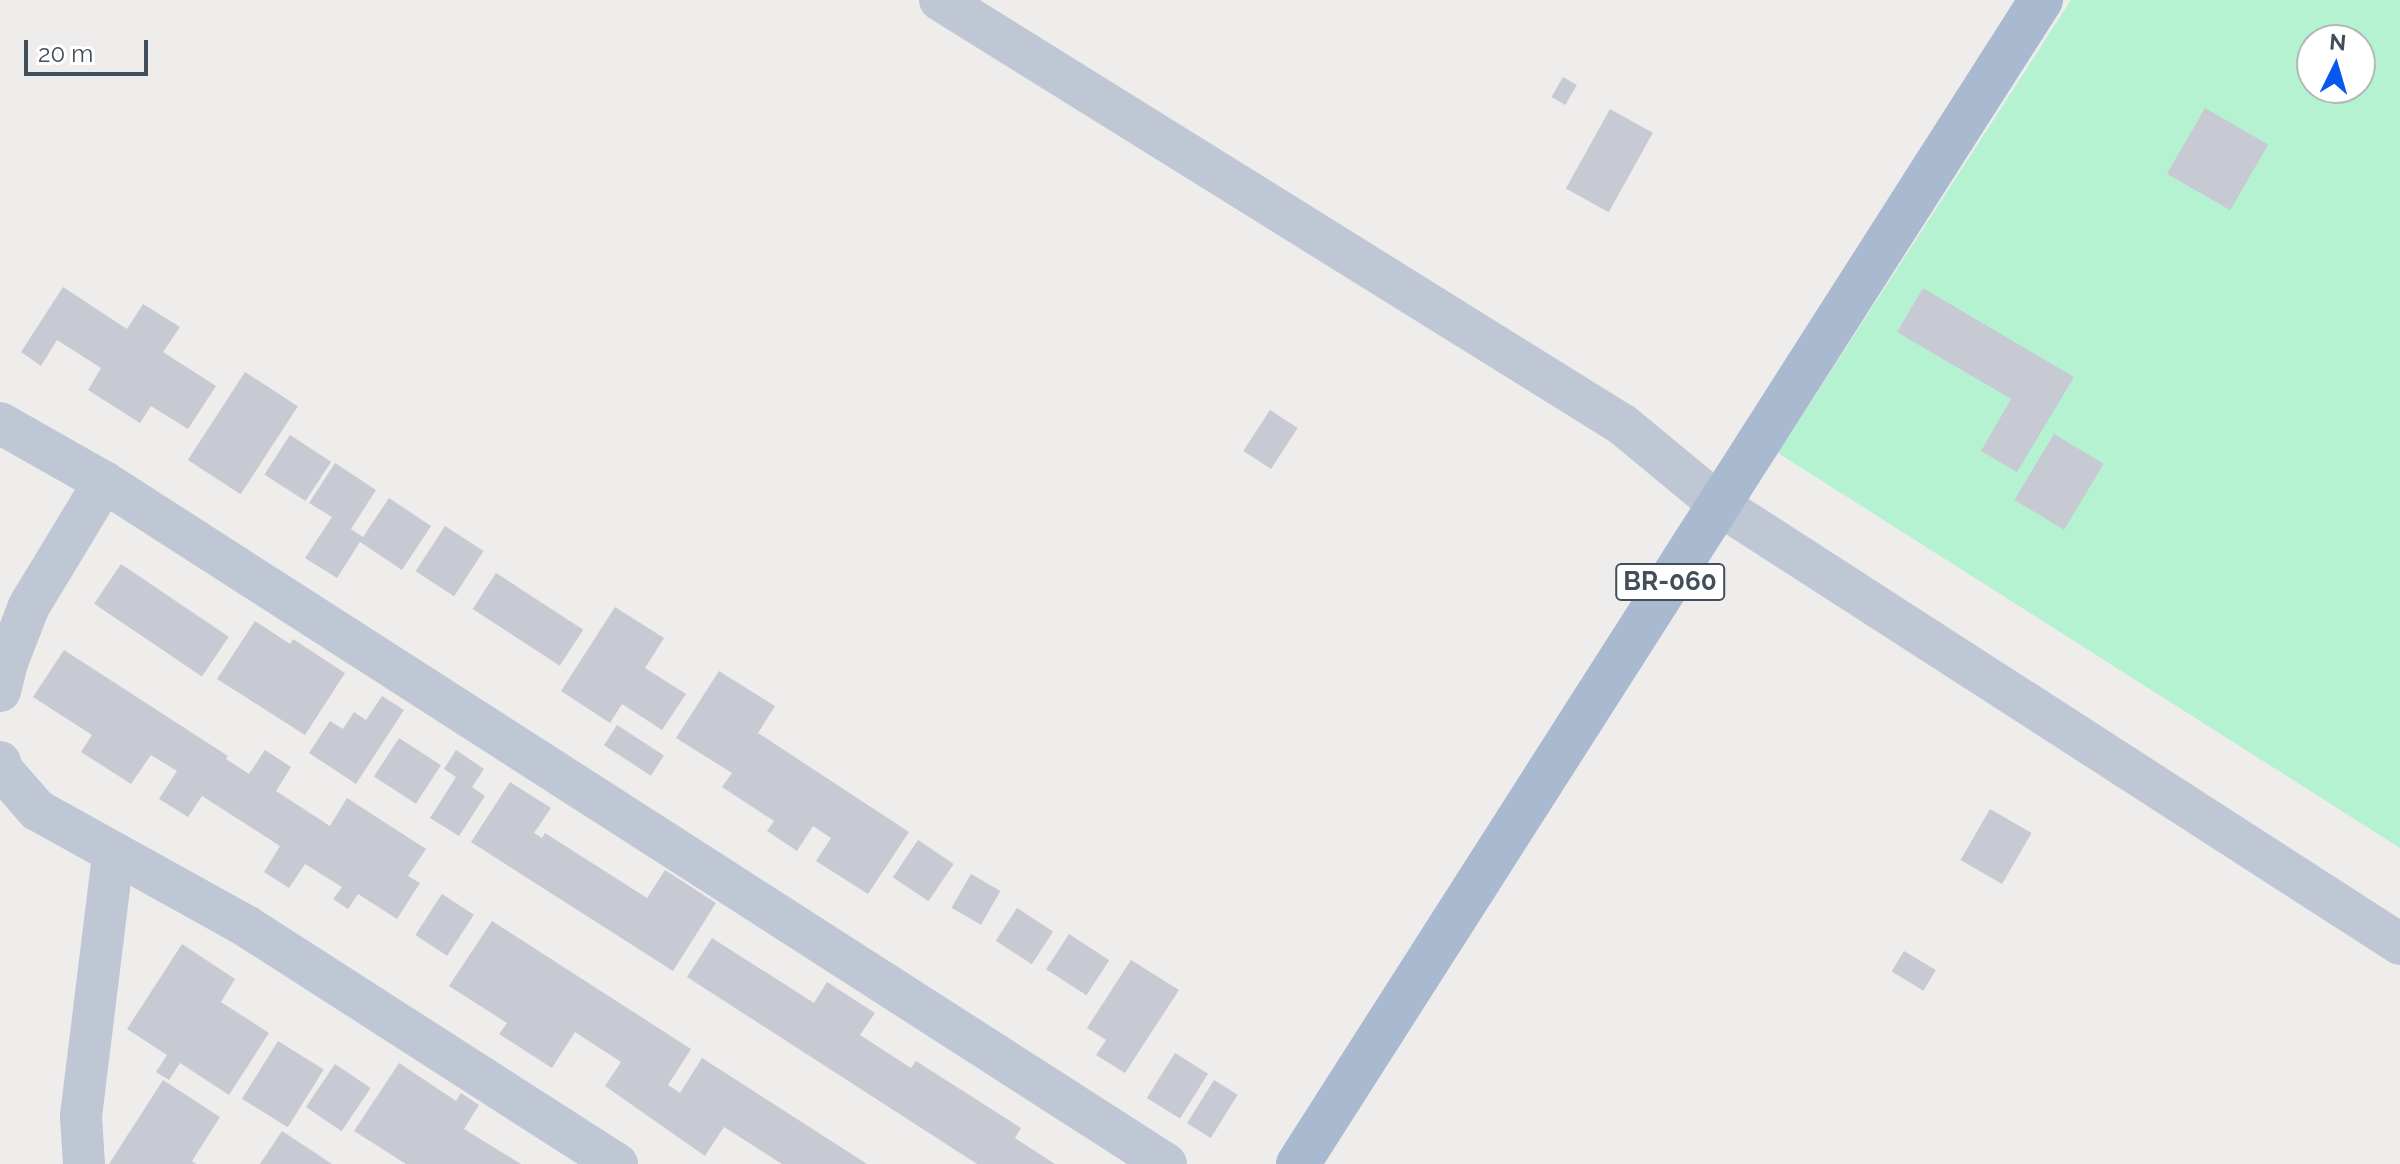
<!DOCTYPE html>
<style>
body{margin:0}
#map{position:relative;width:2400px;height:1164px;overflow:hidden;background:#efecec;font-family:Raleway,sans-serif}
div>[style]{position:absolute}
.green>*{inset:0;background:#b5f2d2}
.building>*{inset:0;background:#c7cad3;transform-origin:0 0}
.minor>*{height:42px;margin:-21px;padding:0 21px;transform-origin:21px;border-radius:21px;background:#bec7d3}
.major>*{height:44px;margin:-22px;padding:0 22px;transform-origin:22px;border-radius:22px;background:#a9b9cf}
span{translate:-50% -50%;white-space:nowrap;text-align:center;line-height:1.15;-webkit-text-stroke:8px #fff;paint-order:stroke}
.shield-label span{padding:2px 6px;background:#fff;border:2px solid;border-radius:6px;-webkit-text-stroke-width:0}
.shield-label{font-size:26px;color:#434e5b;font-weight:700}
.north{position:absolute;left:2296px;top:24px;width:80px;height:80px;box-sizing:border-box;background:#fff;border:2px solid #b4b8bd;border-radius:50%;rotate:5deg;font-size:22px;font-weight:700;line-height:32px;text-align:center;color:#434e5b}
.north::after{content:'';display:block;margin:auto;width:28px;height:36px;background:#0958ed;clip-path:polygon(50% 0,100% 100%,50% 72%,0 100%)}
.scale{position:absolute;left:24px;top:40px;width:124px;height:36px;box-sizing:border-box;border:4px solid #434e5b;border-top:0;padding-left:10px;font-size:24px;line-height:28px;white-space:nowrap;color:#434e5b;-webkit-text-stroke:6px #fff;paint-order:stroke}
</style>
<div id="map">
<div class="green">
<div style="clip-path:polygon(evenodd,2071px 0,2400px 0,2400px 848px,1778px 453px,2071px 0,2312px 40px,2360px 40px,2360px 88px,2312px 88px,2312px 40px)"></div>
</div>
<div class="building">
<div style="left:1563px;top:77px;width:16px;height:23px;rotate:30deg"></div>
<div style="left:2205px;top:108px;width:73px;height:76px;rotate:30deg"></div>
<div style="left:1610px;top:109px;width:49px;height:91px;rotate:29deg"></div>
<div style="clip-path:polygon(63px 287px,127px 329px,143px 304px,180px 327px,163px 352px,216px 386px,188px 429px,151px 406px,140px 423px,88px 390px,101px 368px,57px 340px,41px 366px,21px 352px)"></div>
<div style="clip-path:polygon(1923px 288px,2074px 377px,2017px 472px,1981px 451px,2011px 399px,1897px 332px)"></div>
<div style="left:245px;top:372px;width:63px;height:105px;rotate:33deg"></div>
<div style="left:1270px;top:410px;width:33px;height:49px;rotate:33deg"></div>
<div style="left:2054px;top:434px;width:58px;height:77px;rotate:31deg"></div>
<div style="left:290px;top:435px;width:49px;height:47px;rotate:33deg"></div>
<div style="clip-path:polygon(335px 463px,376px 490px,351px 529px,363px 537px,389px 498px,431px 526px,402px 570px,360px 542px,337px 578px,305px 558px,332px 517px,309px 503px)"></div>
<div style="left:445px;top:526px;width:46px;height:54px;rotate:33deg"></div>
<div style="left:121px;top:564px;width:130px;height:48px;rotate:34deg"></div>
<div style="left:496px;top:573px;width:104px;height:43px;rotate:33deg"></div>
<div style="clip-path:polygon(615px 607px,664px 638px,645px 668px,686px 694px,662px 730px,622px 704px,610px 723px,561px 691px)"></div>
<div style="clip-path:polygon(255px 621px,290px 644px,293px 639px,345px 673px,305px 735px,217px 679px)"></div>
<div style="clip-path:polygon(64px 650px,228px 756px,226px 759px,249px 774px,265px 750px,291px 767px,276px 791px,330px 826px,347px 798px,426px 849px,408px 876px,420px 883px,397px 919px,358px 894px,348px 909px,333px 899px,342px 887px,305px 864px,289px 888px,264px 872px,280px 846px,202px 796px,188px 817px,159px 799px,177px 771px,151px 755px,131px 784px,81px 752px,92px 735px,33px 697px)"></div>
<div style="clip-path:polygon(719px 671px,775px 706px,758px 733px,909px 832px,868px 894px,816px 861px,831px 838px,813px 826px,797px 851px,767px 831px,774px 821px,722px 787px,732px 773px,676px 738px)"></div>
<div style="clip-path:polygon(382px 696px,404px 710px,356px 784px,309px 753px,330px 721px,343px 729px,354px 712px,366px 720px)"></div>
<div style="left:617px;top:725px;width:56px;height:24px;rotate:33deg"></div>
<div style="left:399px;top:738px;width:50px;height:46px;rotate:33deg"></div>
<div style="clip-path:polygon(456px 750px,484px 769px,472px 787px,485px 796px,459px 836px,430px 818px,456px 777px,444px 769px)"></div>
<div style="clip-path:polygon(510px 782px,551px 808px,534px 833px,542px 838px,545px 833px,647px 898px,665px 870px,716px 903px,673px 971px,471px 842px)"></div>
<div style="left:1990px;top:809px;width:48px;height:59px;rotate:30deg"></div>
<div style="left:918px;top:840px;width:43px;height:45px;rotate:34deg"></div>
<div style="left:971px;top:874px;width:34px;height:39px;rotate:30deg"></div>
<div style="left:442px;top:894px;width:38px;height:49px;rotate:33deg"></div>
<div style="left:1017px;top:908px;width:43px;height:39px;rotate:33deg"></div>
<div style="clip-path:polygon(492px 921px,691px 1049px,668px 1085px,680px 1093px,702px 1058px,867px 1164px,782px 1164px,724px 1127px,705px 1156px,605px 1086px,621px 1062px,575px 1032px,552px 1068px,499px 1034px,507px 1023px,449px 986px)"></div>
<div style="left:1069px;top:934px;width:48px;height:42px;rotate:33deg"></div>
<div style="clip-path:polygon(712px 938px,814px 1003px,827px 982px,875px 1013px,860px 1035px,911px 1068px,916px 1061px,1021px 1128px,1015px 1138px,1055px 1164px,977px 1164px,687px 977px)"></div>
<div style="clip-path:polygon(182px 944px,235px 979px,221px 1002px,269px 1033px,229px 1095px,180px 1063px,169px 1080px,156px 1072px,167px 1055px,127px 1029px)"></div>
<div style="left:1904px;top:951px;width:37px;height:24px;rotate:31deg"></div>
<div style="clip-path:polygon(1131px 960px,1179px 990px,1125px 1073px,1096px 1055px,1106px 1040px,1087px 1028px)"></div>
<div style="left:278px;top:1041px;width:54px;height:68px;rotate:32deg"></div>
<div style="left:1175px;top:1053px;width:39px;height:53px;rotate:32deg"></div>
<div style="clip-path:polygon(399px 1063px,456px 1101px,461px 1093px,479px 1105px,464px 1129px,521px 1164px,406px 1164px,354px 1131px)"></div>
<div style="left:335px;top:1064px;width:43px;height:52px;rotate:34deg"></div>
<div style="clip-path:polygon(163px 1080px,220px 1117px,192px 1161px,196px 1164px,109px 1164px)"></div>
<div style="left:1214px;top:1080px;width:28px;height:51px;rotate:32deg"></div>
<div style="clip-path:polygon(282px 1131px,332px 1164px,260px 1164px)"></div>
</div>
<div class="minor">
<div style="left:940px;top:0;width:804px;rotate:31.89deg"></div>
<div style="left:1623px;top:425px;width:127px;rotate:39.6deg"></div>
<div style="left:1721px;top:506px;width:808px;rotate:32.82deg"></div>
<div style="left:0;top:423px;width:120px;rotate:29.6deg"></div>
<div style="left:104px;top:482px;width:1262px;rotate:32.71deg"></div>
<div style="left:0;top:691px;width:32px;rotate:-76deg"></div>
<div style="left:8px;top:660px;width:58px;rotate:-68.7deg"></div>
<div style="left:29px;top:606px;width:145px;rotate:-58.8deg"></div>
<div style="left:0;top:762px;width:8px;rotate:76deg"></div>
<div style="left:2px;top:770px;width:53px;rotate:48.8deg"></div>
<div style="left:37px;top:810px;width:239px;rotate:29deg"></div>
<div style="left:246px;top:926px;width:441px;rotate:32.7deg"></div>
<div style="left:84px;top:1164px;width:48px;rotate:-93.6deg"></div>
<div style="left:81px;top:1116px;width:263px;rotate:-83deg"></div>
</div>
<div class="major">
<div style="left:1298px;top:1164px;width:1381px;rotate:-57.45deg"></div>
</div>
<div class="shield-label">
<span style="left:1670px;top:582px">BR-060</span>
</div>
<div class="north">N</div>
<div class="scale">20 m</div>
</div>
